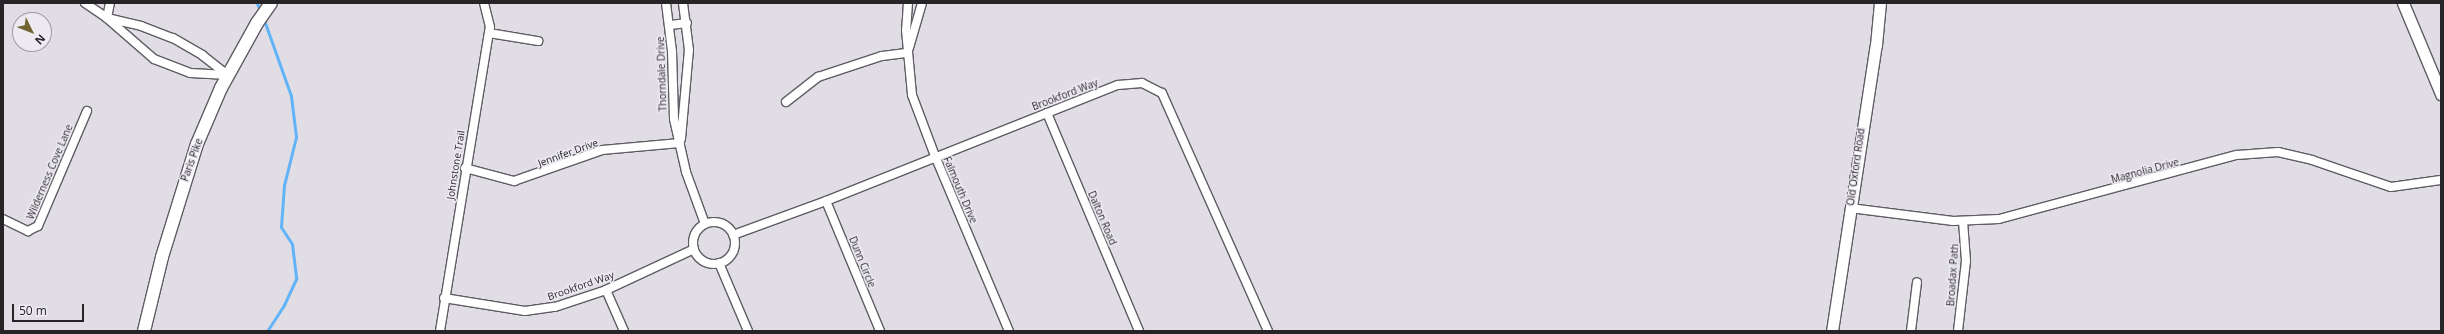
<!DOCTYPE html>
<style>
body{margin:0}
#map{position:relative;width:2444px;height:334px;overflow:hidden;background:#e0dde5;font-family:"Open Sans",sans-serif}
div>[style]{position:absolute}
.stream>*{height:3px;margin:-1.5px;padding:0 1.5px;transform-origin:1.5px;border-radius:1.5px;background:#62b3f8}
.roads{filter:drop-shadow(1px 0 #5f5c63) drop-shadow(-1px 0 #5f5c63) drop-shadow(0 1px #5f5c63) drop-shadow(0 -1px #5f5c63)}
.street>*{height:8px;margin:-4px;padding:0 4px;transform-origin:4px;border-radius:4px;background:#fff}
.street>.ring{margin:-4px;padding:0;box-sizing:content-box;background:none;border:8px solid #fff;border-radius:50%}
.secondary>*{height:11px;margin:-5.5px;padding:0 5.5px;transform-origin:5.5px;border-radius:5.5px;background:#fff}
.primary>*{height:12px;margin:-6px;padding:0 6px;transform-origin:6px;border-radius:6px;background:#fff}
span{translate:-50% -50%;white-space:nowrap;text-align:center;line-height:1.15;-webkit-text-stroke:3px #edeaf2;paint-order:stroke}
.street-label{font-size:10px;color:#262427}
.frame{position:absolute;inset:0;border:4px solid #262427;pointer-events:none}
.north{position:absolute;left:12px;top:12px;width:40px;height:40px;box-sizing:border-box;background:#edeaf2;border:1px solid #9d9ba1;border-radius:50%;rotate:133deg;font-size:11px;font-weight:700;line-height:16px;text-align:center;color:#262427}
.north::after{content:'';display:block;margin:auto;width:14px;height:18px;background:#726331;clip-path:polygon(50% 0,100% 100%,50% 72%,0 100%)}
.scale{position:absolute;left:12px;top:304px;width:72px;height:18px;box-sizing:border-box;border:2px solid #262427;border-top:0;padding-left:5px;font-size:12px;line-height:14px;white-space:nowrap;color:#262427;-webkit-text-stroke:3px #edeaf2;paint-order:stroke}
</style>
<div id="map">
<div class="stream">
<div style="left:257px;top:3px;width:9px;rotate:69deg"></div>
<div style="left:264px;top:20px;width:81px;rotate:70.4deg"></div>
<div style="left:291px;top:96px;width:41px;rotate:83deg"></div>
<div style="left:296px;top:137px;width:49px;rotate:104deg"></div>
<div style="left:284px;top:185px;width:42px;rotate:94.1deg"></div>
<div style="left:281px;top:227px;width:20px;rotate:57deg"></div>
<div style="left:292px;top:244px;width:35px;rotate:83deg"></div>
<div style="left:296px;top:279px;width:29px;rotate:115deg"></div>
<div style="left:284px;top:305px;width:31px;rotate:123deg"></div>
</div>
<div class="roads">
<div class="street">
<div style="left:85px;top:3px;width:27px;rotate:34deg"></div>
<div style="left:107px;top:18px;width:35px;rotate:13deg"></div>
<div style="left:141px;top:26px;width:34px;rotate:21deg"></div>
<div style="left:173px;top:38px;width:34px;rotate:30deg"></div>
<div style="left:202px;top:55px;width:33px;rotate:38deg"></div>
<div style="left:666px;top:3px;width:48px;rotate:82.9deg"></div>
<div style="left:672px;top:51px;width:68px;rotate:88.3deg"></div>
<div style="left:674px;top:119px;width:54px;rotate:77.2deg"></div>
<div style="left:686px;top:172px;width:55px;rotate:69.9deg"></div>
<div style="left:908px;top:3px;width:27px;rotate:94deg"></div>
<div style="left:906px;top:30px;width:65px;rotate:84.7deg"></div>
<div style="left:912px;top:95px;width:65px;rotate:69.3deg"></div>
<div style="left:935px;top:156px;width:190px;rotate:67.1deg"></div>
<div style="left:107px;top:18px;width:15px;rotate:-79deg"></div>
<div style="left:108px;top:19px;width:61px;rotate:41deg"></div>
<div style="left:154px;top:59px;width:39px;rotate:21deg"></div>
<div style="left:190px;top:73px;width:38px;rotate:3deg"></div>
<div style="left:670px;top:25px;width:17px;rotate:-7deg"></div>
<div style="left:489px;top:33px;width:50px;rotate:9.3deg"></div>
<div style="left:909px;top:48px;width:47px;rotate:-73.9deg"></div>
<div style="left:786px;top:102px;width:41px;rotate:-38deg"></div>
<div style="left:818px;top:77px;width:67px;rotate:-18.2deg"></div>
<div style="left:882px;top:56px;width:26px;rotate:-7deg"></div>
<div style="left:1047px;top:113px;width:237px;rotate:67.1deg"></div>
<div style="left:681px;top:139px;width:89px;rotate:-84.9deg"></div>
<div style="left:689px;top:50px;width:47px;rotate:-97.3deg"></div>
<div style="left:465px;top:168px;width:51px;rotate:14.9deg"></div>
<div style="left:514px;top:181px;width:93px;rotate:-19.4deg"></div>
<div style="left:602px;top:150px;width:78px;rotate:-5.1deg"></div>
<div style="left:826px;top:201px;width:141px;rotate:67.4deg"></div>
<div style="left:1850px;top:208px;width:104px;rotate:7.2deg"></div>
<div style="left:1953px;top:221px;width:46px;rotate:-2.5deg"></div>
<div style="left:1999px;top:219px;width:246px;rotate:-15.1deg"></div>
<div style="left:2237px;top:155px;width:41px;rotate:-4.2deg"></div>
<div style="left:2278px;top:152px;width:35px;rotate:13deg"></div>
<div style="left:2312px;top:160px;width:83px;rotate:18.9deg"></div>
<div style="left:2391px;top:187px;width:50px;rotate:-8deg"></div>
<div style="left:3px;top:219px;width:28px;rotate:26deg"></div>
<div style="left:28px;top:231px;width:11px;rotate:-27deg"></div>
<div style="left:38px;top:226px;width:125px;rotate:-66.9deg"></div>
<div class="ring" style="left:693px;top:222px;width:34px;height:34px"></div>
<div style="left:733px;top:235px;width:99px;rotate:-20.1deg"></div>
<div style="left:826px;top:201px;width:314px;rotate:-21.7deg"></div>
<div style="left:1118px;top:85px;width:24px;rotate:-5deg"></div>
<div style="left:1142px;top:83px;width:22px;rotate:27deg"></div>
<div style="left:1162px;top:93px;width:261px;rotate:66deg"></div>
<div style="left:719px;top:263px;width:74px;rotate:66.9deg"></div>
<div style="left:606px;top:290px;width:45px;rotate:66.3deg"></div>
<div style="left:444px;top:298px;width:82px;rotate:9.1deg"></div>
<div style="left:525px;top:311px;width:30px;rotate:-8deg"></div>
<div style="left:555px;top:307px;width:54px;rotate:-18.4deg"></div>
<div style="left:606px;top:290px;width:97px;rotate:-25deg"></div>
<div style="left:440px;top:331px;width:308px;rotate:-80.7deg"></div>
<div style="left:490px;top:27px;width:25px;rotate:-104deg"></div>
<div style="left:1911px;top:331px;width:49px;rotate:-83deg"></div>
<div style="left:1958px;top:331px;width:70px;rotate:-83.5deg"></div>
<div style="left:1966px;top:261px;width:40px;rotate:-94.3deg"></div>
</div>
<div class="secondary">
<div style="left:2403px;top:3px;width:99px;rotate:67.3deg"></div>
<div style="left:1832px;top:331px;width:289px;rotate:-81.3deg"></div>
<div style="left:1876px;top:45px;width:42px;rotate:-84.6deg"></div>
</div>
<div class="primary">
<div style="left:144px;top:331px;width:76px;rotate:-76.3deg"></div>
<div style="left:162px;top:257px;width:118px;rotate:-72.8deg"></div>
<div style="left:197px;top:144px;width:61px;rotate:-66.8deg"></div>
<div style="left:221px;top:88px;width:74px;rotate:-61deg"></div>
<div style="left:257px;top:23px;width:24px;rotate:-55deg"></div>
</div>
</div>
<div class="street-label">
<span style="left:662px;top:74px;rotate:-92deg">Thorndale Drive</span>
<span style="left:1065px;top:95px;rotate:-21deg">Brookford Way</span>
<span style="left:568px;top:153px;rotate:-20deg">Jennifer Drive</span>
<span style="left:192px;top:160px;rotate:-70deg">Paris Pike</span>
<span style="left:456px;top:165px;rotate:-81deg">Johnstone Trail</span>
<span style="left:1856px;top:167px;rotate:-82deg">Old Oxford Road</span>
<span style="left:2145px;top:171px;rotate:-15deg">Magnolia Drive</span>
<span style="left:50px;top:172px;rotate:-67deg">Wilderness Cove Lane</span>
<span style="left:960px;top:190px;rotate:67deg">Falmouth Drive</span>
<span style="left:1102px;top:218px;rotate:67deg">Dalton Road</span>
<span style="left:862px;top:262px;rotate:68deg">Dunn Circle</span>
<span style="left:1953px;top:275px;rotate:-86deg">Broadax Path</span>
<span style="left:581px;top:286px;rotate:-19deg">Brookford Way</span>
</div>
<div class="frame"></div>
<div class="north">N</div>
<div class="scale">50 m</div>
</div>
